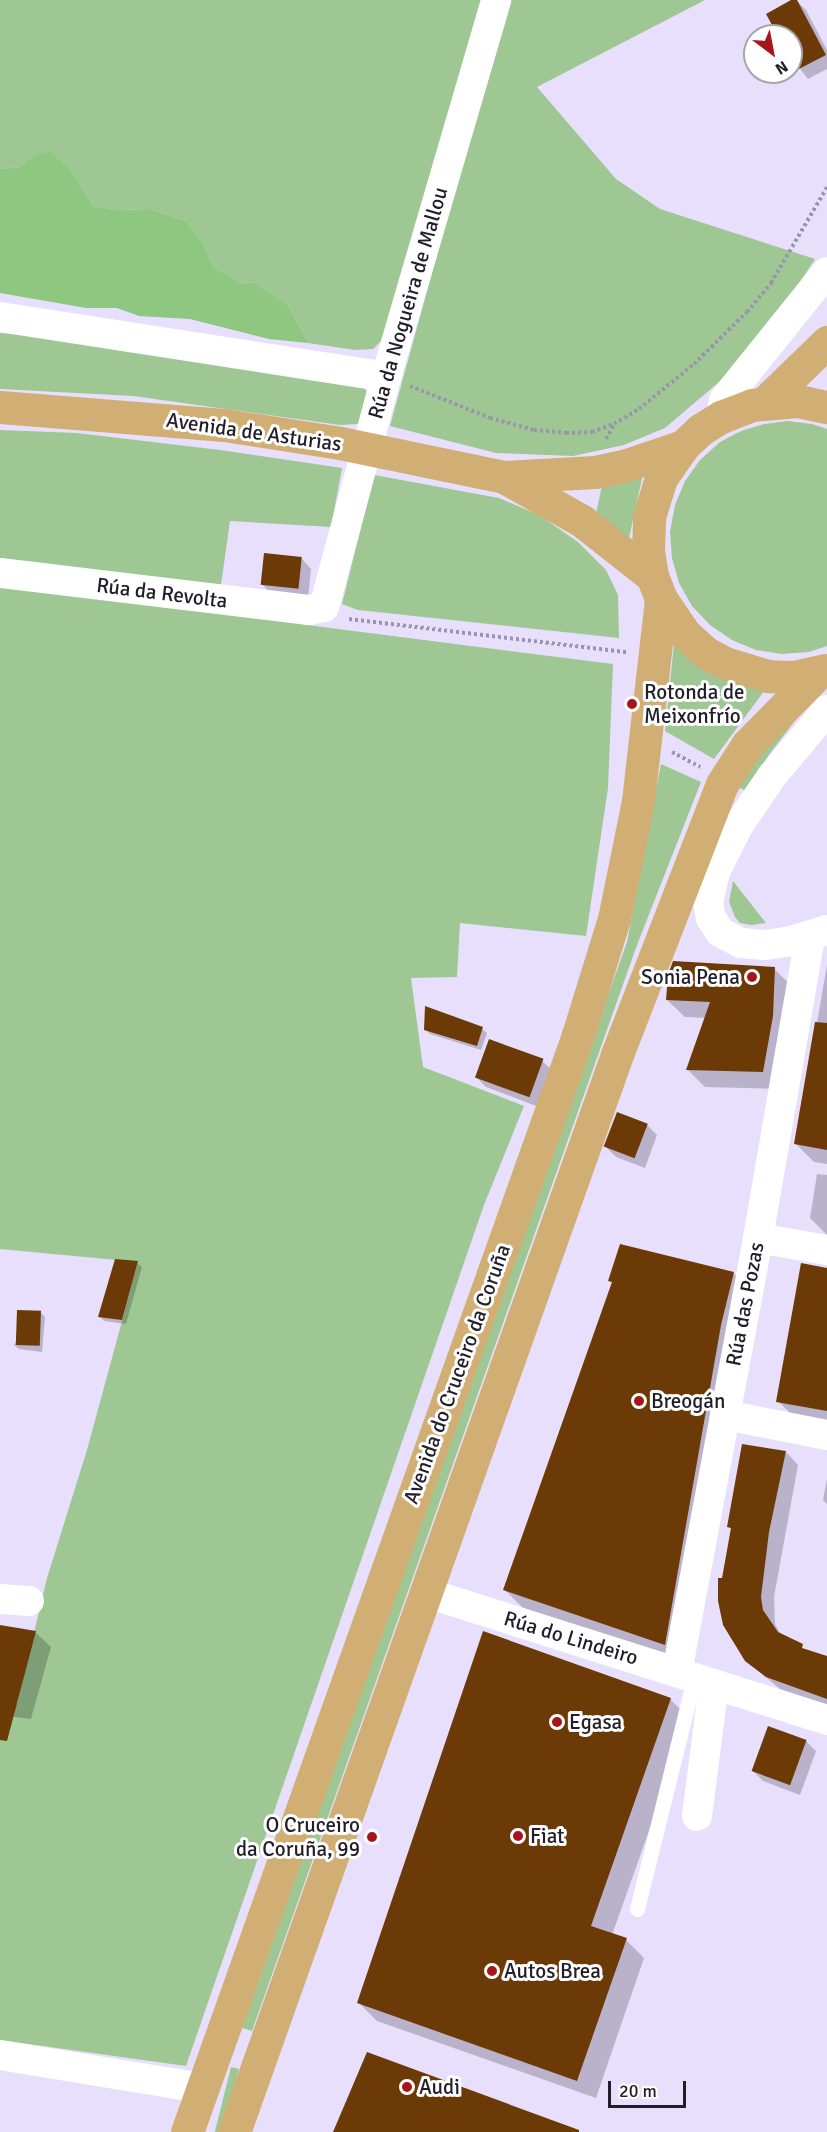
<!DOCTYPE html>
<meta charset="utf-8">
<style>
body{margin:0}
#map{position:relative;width:827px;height:2132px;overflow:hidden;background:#e8dffd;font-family:Signika,sans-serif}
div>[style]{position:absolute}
.green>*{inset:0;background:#9ec794;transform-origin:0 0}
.forest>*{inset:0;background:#8dc780}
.shadow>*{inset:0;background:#0003}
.building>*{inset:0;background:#6c3a06;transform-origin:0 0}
.path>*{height:4px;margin-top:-2px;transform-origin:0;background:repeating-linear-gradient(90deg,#9b95ab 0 3px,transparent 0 6px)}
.service>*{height:15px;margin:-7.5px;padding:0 7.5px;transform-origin:7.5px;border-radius:7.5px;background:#fff}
.minor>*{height:30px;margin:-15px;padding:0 15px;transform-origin:15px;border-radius:15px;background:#fff}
.primary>*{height:33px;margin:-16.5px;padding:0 16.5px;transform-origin:16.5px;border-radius:16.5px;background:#d1af74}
.dots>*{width:16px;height:16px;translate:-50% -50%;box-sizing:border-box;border:3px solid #fff;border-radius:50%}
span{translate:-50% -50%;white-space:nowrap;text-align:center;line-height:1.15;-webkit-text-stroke:6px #fff;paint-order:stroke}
.street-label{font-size:21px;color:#211e29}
.poi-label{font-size:21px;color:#211e29}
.left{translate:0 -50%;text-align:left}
.right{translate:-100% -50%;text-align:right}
.north{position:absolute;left:743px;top:24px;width:60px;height:60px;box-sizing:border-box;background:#fff;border:2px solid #a6a5a9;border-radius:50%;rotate:148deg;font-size:16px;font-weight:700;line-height:24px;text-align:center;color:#211e29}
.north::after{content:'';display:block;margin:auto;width:21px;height:27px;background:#a8141b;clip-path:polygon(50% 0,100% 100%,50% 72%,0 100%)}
.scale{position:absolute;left:608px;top:2081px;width:78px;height:27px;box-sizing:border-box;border:3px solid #211e29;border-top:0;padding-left:8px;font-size:18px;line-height:21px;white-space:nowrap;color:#211e29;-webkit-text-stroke:4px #fff;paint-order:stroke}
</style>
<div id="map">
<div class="green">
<div style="clip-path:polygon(0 0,481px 0,384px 338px,373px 349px,355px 350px,308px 343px,288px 305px,254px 282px,241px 284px,229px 275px,214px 268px,203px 243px,186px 221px,149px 209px,118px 210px,93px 206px,71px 170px,33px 156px,20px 167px,0 169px)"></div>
<div style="clip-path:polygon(507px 0,705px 0,537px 87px,616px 179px,660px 209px,815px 259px,779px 314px,726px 376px,665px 428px,624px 445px,573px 456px,496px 453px,390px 426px)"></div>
<div style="clip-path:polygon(0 333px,83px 339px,365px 388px,368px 396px,365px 419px,357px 424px,340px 425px,133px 396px,0 389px)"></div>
<div style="clip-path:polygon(788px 421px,812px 424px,827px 429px,827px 646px,809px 652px,782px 654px,756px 650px,732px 640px,710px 625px,692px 606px,679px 583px,672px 558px,670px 532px,675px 505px,685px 481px,700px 460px,720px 442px,741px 431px,764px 424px)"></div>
<div style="clip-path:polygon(0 430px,77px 433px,220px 450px,342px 468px,331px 527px,230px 521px,220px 592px,0 560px)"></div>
<div style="clip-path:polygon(643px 474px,629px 538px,596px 513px,603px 481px)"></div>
<div style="clip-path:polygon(374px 475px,499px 498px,539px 515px,578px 542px,606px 570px,618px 595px,619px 638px,358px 610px,342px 604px)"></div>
<div style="clip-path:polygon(0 586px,613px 664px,608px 788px,586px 936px,460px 923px,457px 977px,411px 978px,423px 1067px,524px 1106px,484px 1205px,186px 2066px,0 2040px,0 1703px,17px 1704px,47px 1578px,87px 1450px,138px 1262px,0 1249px)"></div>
<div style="clip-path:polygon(674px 644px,765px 690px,714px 759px,665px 731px)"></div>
<div style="clip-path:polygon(813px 697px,768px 756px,747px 792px,737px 786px,750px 765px)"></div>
<div style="clip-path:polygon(661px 764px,701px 782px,637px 945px,252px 2031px,242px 2028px,627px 942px)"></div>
<div style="clip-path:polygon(733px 881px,766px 923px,751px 925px,740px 923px,735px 917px,729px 902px)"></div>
<div style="left:231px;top:2067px;width:8px;height:69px;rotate:14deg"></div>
</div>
<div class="forest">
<div style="clip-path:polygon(49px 152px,71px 170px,93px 206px,118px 210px,149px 209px,186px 221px,203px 243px,214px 268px,229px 275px,241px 284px,254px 282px,288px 305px,308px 343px,269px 339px,190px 319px,139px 316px,117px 308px,86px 308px,0 293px,0 169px,20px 167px,33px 156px)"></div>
</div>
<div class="shadow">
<div style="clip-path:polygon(796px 0,806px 10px,827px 50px,827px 69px,808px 79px,791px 57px,791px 36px,780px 36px)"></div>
<div style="clip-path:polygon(301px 558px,311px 569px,308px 598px,272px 595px,262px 584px)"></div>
<div style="clip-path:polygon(827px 965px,827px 1164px,814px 1162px,796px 1144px)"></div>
<div style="clip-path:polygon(774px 969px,792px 986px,781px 1089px,705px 1087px,687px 1069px,706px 1018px,685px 1017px,667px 1000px)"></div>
<div style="clip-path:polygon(425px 1029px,482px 1029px,487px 1033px,481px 1050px,430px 1034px)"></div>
<div style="clip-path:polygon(542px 1061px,553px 1071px,539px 1107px,486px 1087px,476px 1077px)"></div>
<div style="clip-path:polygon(647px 1125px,657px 1135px,645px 1168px,616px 1157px,606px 1147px)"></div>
<div style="clip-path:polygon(817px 1174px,827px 1175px,827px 1235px,810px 1218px)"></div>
<div style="clip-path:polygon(137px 1263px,142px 1267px,126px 1324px,104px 1321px,100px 1317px)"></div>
<div style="clip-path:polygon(827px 1269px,827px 1423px,793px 1416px,778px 1401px)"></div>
<div style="clip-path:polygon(733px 1273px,753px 1292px,683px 1663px,523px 1608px,504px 1589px,613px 1284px,609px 1280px)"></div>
<div style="clip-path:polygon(40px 1312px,45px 1317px,42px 1352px,19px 1349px,14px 1345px)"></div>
<div style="clip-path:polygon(786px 1452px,798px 1465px,774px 1597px,775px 1624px,781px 1635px,808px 1652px,827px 1658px,827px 1706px,780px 1689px,746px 1660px,723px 1580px,732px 1530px,729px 1527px)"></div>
<div style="clip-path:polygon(827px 1479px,827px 1504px,823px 1500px)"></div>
<div style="clip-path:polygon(0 1627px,35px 1632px,51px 1647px,31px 1719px,0 1715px)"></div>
<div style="clip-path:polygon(670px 1699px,689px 1718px,612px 1935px,626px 1940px,644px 1958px,596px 2098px,377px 2021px,359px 2003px)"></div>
<div style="clip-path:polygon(806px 1741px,816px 1751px,800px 1795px,763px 1781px,753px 1771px)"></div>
</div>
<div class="building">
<div style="clip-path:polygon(791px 0,797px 0,826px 55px,791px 73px,791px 36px,778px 36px,766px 14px)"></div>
<div style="left:264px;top:553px;width:38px;height:32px;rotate:6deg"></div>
<div style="clip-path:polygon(673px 961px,775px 967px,773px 1016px,763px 1072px,686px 1070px,710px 1002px,666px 1000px,668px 975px)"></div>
<div style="clip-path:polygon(425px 1006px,483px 1027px,477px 1046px,424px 1030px)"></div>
<div style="clip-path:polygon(815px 1022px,827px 1023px,827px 1150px,794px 1144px)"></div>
<div style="left:489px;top:1039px;width:58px;height:41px;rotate:20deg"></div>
<div style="left:617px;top:1112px;width:33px;height:37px;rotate:21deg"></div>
<div style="clip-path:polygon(620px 1244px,734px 1272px,721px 1325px,665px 1645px,503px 1590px,612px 1282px,608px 1281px)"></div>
<div style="clip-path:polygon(115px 1259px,138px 1261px,122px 1320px,98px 1317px)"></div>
<div style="clip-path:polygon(801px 1263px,827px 1268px,827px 1411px,776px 1402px)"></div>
<div style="left:17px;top:1310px;width:24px;height:35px;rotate:2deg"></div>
<div style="clip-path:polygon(742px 1444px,786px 1451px,769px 1532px,761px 1597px,763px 1610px,778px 1632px,803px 1644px,802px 1648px,827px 1656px,827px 1699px,766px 1677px,745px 1661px,723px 1625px,718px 1601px,718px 1578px,722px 1578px,731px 1528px,727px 1527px)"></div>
<div style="clip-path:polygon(0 1625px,36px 1631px,7px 1741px,0 1740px)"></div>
<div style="clip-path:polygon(483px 1631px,671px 1698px,591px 1926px,627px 1938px,577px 2081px,357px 2003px)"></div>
<div style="left:768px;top:1726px;width:41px;height:48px;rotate:20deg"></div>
<div style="clip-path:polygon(367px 2052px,579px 2130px,579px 2132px,333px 2132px)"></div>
</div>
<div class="path">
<div style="left:410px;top:386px;width:86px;rotate:21.8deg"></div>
<div style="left:490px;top:418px;width:46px;rotate:15.3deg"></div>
<div style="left:534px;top:430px;width:32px;rotate:5deg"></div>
<div style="left:566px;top:433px;width:26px;rotate:-2deg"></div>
<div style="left:592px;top:432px;width:23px;rotate:-20deg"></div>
<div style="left:614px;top:424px;width:29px;rotate:-31deg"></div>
<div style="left:639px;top:409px;width:71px;rotate:-39.3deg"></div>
<div style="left:694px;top:364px;width:74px;rotate:-44.5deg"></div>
<div style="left:747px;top:312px;width:38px;rotate:-50deg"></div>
<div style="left:771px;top:283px;width:111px;rotate:-59.7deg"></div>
<div style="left:606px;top:439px;width:16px;rotate:-60deg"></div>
<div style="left:349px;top:619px;width:280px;rotate:6.8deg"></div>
<div style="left:672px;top:752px;width:32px;rotate:28deg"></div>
</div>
<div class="service">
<div style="left:637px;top:1909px;width:238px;rotate:-76.1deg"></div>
</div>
<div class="minor">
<div style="left:0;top:317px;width:391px;rotate:8.8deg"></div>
<div style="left:721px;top:417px;width:17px;rotate:-80deg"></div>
<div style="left:724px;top:400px;width:164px;rotate:-51.2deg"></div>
<div style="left:0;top:573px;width:311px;rotate:6.8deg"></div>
<div style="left:309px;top:610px;width:15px;rotate:-11deg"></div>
<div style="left:324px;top:607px;width:238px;rotate:-74.9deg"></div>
<div style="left:386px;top:377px;width:393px;rotate:-73.7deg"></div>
<div style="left:827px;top:710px;width:86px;rotate:129.8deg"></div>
<div style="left:772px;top:776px;width:60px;rotate:124.2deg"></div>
<div style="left:738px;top:826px;width:51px;rotate:116.6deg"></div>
<div style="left:715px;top:872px;width:32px;rotate:103deg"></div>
<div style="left:708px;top:903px;width:15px;rotate:79deg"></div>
<div style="left:711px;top:918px;width:17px;rotate:57deg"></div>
<div style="left:720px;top:932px;width:24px;rotate:28deg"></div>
<div style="left:741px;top:943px;width:24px;rotate:5deg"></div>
<div style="left:765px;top:945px;width:22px;rotate:-8deg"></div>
<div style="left:787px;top:942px;width:42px;rotate:-16.7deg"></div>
<div style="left:758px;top:1238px;width:70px;rotate:9.9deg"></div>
<div style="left:725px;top:1415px;width:104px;rotate:11.1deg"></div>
<div style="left:427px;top:1593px;width:420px;rotate:17.6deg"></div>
<div style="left:0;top:1599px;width:29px;rotate:4deg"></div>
<div style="left:677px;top:1672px;width:441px;rotate:-79.4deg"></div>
<div style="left:758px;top:1238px;width:306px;rotate:-80.2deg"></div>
<div style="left:697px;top:1816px;width:133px;rotate:-82.7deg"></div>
<div style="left:0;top:2055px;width:205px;rotate:9.3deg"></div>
</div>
<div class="primary">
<div style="left:764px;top:403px;width:88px;rotate:-44.1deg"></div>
<div style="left:0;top:407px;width:225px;rotate:4.6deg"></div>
<div style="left:224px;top:425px;width:117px;rotate:8.8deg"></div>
<div style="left:340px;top:443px;width:167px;rotate:11.7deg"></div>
<div style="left:504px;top:477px;width:91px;rotate:-3.1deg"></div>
<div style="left:595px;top:472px;width:30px;rotate:-12deg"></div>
<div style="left:624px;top:466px;width:62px;rotate:-18.7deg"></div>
<div style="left:504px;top:477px;width:90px;rotate:29.4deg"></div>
<div style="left:582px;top:521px;width:89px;rotate:38.2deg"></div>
<div style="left:826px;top:670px;width:35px;rotate:168deg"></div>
<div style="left:792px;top:677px;width:24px;rotate:-178deg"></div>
<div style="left:768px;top:676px;width:45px;rotate:-163.2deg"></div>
<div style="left:725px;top:663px;width:21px;rotate:-152deg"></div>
<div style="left:706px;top:653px;width:28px;rotate:-138deg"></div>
<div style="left:685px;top:634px;width:42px;rotate:-124.4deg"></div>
<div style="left:661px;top:599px;width:25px;rotate:-111deg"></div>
<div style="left:652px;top:576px;width:26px;rotate:-99deg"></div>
<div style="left:648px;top:550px;width:33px;rotate:-88deg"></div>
<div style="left:649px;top:517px;width:41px;rotate:-72.9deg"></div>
<div style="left:661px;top:478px;width:39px;rotate:-55deg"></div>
<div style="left:683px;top:446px;width:23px;rotate:-43deg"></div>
<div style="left:700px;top:430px;width:25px;rotate:-32deg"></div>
<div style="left:721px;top:417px;width:33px;rotate:-21deg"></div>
<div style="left:752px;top:405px;width:46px;rotate:-5deg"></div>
<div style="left:798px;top:401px;width:30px;rotate:12deg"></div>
<div style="left:187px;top:2132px;width:1165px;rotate:-70.38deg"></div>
<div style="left:578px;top:1035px;width:121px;rotate:-72.8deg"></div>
<div style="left:614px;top:919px;width:120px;rotate:-78.5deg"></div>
<div style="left:638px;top:801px;width:203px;rotate:-83.5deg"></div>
<div style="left:234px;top:2132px;width:1146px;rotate:-70.43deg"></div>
<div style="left:618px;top:1052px;width:287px;rotate:-68.8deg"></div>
<div style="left:722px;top:784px;width:46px;rotate:-57.3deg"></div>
<div style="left:747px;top:745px;width:100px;rotate:-45.4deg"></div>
</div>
<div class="dots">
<div style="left:632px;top:704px;background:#a8141b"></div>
<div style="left:752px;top:977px;background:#a8141b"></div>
<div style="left:639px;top:1401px;background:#a8141b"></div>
<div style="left:557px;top:1722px;background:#a8141b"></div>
<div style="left:518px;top:1836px;background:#a8141b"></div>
<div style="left:372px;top:1837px;background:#a8141b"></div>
<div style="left:492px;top:1971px;background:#a8141b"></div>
<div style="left:407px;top:2087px;background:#a8141b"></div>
</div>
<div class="street-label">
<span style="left:408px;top:303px;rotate:-74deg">Rúa da Nogueira de Mallou</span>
<span style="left:254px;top:432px;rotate:8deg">Avenida de Asturias</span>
<span style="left:162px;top:593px;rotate:7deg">Rúa da Revolta</span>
<span style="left:745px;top:1304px;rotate:-79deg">Rúa das Pozas</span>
<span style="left:457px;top:1374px;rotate:-70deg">Avenida do Cruceiro da Coruña</span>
<span style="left:571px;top:1638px;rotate:17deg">Rúa do Lindeiro</span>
</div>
<div class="poi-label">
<span class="left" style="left:644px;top:704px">Rotonda de<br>Meixonfrío</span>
<span class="right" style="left:740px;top:977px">Sonia Pena</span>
<span class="left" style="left:651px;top:1401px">Breogán</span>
<span class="left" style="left:569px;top:1722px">Egasa</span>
<span class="right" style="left:360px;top:1837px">O Cruceiro<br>da Coruña, 99</span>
<span class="left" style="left:530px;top:1836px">Fiat</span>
<span class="left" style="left:504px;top:1971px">Autos Brea</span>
<span class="left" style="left:419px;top:2087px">Audi</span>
</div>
<div class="north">N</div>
<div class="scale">20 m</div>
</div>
